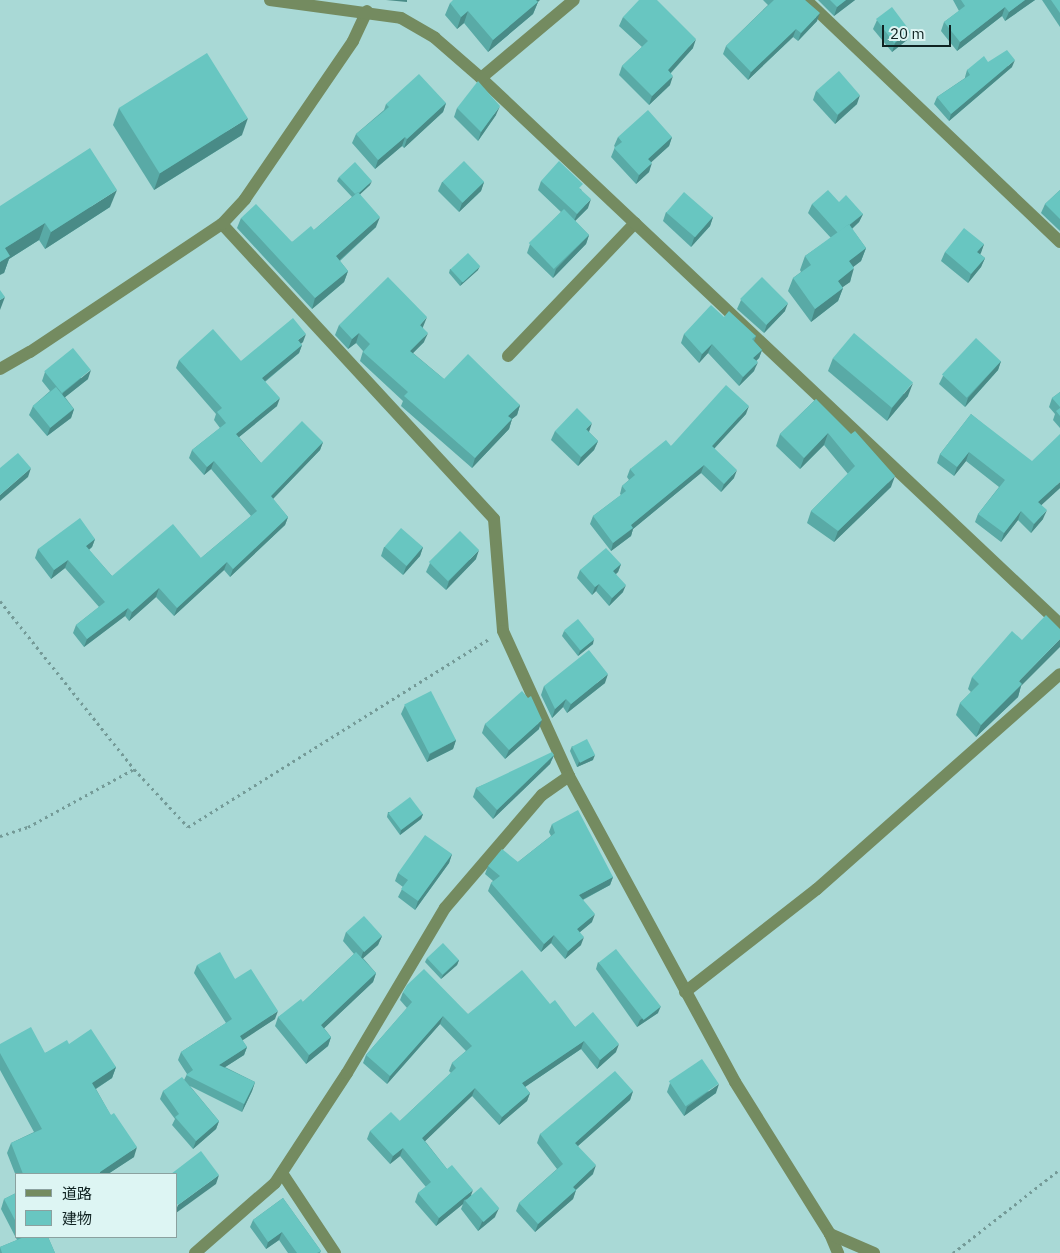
<!DOCTYPE html>
<meta charset="utf-8">
<style>
body{margin:0}
#map{position:relative;width:1060px;height:1253px;overflow:hidden;background:#a9d9d6;font-family:"IBM Plex Sans","Noto Sans JP",sans-serif}
div>[style]{position:absolute}
.path>*{height:3px;margin-top:-1.5px;transform-origin:0;background:repeating-linear-gradient(90deg,#749a97 0 2.5px,transparent 0 6.5px)}
.minor>*{height:12px;margin:-6px;padding:0 6px;transform-origin:6px;border-radius:6px;background:#748b60}
.tertiary>*{height:12px;margin:-6px;padding:0 6px;transform-origin:6px;border-radius:6px;background:#748b60}
.wall>*{inset:0;background:#59aaa6}
.shaded-wall>*{inset:0;background:#498b87}
.building>*{inset:0;background:#68c6c1;transform-origin:0 0}
span{translate:-50% -50%;white-space:nowrap;text-align:center;line-height:1.15;-webkit-text-stroke:4px #ddf5f3;paint-order:stroke}
.legend{position:absolute;left:15px;top:1173px;width:162px;height:65px;box-sizing:border-box;background:#ddf5f3;border:1px solid #8ba19f;margin:0;padding:6px 9px;list-style:none;font-size:15px;color:#0f2221}
.legend li{display:flex;align-items:center;gap:10px;height:25px}
.legend b{width:25px;border:1px solid #8ba19f}
.scale{position:absolute;left:882px;top:25px;width:69px;height:22px;box-sizing:border-box;border:2px solid #0f2221;border-top:0;padding-left:6px;font-size:15px;line-height:18px;white-space:nowrap;color:#0f2221;-webkit-text-stroke:4px #ddf5f3;paint-order:stroke}
</style>
<div id="map">
<div class="path">
<div style="left:0;top:601px;width:215px;rotate:51.4deg"></div>
<div style="left:134px;top:769px;width:79px;rotate:47deg"></div>
<div style="left:188px;top:827px;width:355px;rotate:-32deg"></div>
<div style="left:0;top:836px;width:29px;rotate:-18deg"></div>
<div style="left:28px;top:827px;width:121px;rotate:-28.7deg"></div>
<div style="left:953px;top:1253px;width:136px;rotate:-38.1deg"></div>
</div>
<div class="minor">
<div style="left:806px;top:0;width:351px;rotate:43.6deg"></div>
<div style="left:222px;top:224px;width:401px;rotate:47.3deg"></div>
<div style="left:494px;top:519px;width:112px;rotate:85.4deg"></div>
<div style="left:503px;top:631px;width:159px;rotate:65.5deg"></div>
<div style="left:569px;top:776px;width:348px;rotate:61.5deg"></div>
<div style="left:735px;top:1082px;width:179px;rotate:58deg"></div>
<div style="left:830px;top:1234px;width:21px;rotate:67deg"></div>
<div style="left:508px;top:356px;width:184px;rotate:-46.3deg"></div>
<div style="left:0;top:369px;width:34px;rotate:-30deg"></div>
<div style="left:30px;top:352px;width:231px;rotate:-33.7deg"></div>
<div style="left:222px;top:224px;width:34px;rotate:-47deg"></div>
<div style="left:245px;top:199px;width:191px;rotate:-55.6deg"></div>
<div style="left:353px;top:41px;width:33px;rotate:-65deg"></div>
<div style="left:685px;top:992px;width:167px;rotate:-38deg"></div>
<div style="left:817px;top:889px;width:324px;rotate:-41.5deg"></div>
<div style="left:282px;top:1173px;width:96px;rotate:56.5deg"></div>
<div style="left:830px;top:1234px;width:48px;rotate:23.4deg"></div>
<div style="left:195px;top:1253px;width:106px;rotate:-41.2deg"></div>
<div style="left:275px;top:1183px;width:131px;rotate:-56.8deg"></div>
<div style="left:347px;top:1073px;width:192px;rotate:-59.3deg"></div>
<div style="left:445px;top:908px;width:149px;rotate:-49.4deg"></div>
<div style="left:542px;top:795px;width:33px;rotate:-35deg"></div>
</div>
<div class="tertiary">
<div style="left:270px;top:0;width:132px;rotate:7.8deg"></div>
<div style="left:401px;top:18px;width:39px;rotate:30deg"></div>
<div style="left:435px;top:38px;width:61px;rotate:41deg"></div>
<div style="left:481px;top:78px;width:796px;rotate:43.32deg"></div>
<div style="left:481px;top:78px;width:121px;rotate:-40deg"></div>
</div>
<div class="wall">
<div style="clip-path:polygon(763px 0,805px 0,817px 21px,798px 41px,793px 37px,748px 80px,723px 54px,726px 46px,768px 5px)"></div>
<div style="clip-path:polygon(818px 0,855px 0,834px 16px)"></div>
<div style="clip-path:polygon(953px 0,1035px 0,1005px 21px,1002px 16px,957px 51px,941px 31px,944px 22px,959px 11px)"></div>
<div style="clip-path:polygon(1042px 0,1060px 0,1060px 27px)"></div>
<div style="clip-path:polygon(538px 2px,533px 14px,488px 52px,464px 23px,457px 29px,445px 15px,450px 3px)"></div>
<div style="clip-path:polygon(623px 17px,693px 48px,671px 73px,670px 85px,649px 105px,619px 75px,622px 66px,642px 47px,619px 26px)"></div>
<div style="clip-path:polygon(877px 20px,907px 40px,892px 52px,873px 29px)"></div>
<div style="clip-path:polygon(988px 62px,1012px 67px,949px 121px,934px 104px,937px 97px,965px 78px,965px 77px,967px 70px)"></div>
<div style="clip-path:polygon(816px 91px,857px 104px,835px 124px,813px 100px)"></div>
<div style="clip-path:polygon(446px 103px,443px 112px,404px 148px,402px 146px,375px 169px,352px 143px,356px 134px,384px 110px,386px 104px)"></div>
<div style="clip-path:polygon(119px 108px,242px 135px,154px 190px,113px 125px)"></div>
<div style="clip-path:polygon(457px 108px,496px 115px,478px 141px,454px 117px)"></div>
<div style="clip-path:polygon(618px 137px,672px 137px,669px 146px,651px 162px,649px 172px,636px 184px,611px 157px,615px 147px,614px 146px)"></div>
<div style="clip-path:polygon(339px 177px,370px 185px,360px 194px,376px 227px,340px 261px,348px 271px,344px 282px,312px 309px,237px 228px,241px 218px,292px 242px,314px 230px,352px 197px,337px 181px)"></div>
<div style="clip-path:polygon(541px 181px,581px 189px,588px 208px,575px 221px,589px 235px,586px 244px,553px 278px,527px 253px,530px 244px,561px 212px,538px 190px)"></div>
<div style="clip-path:polygon(442px 182px,484px 182px,481px 191px,459px 212px,438px 191px)"></div>
<div style="clip-path:polygon(1060px 190px,1060px 231px,1041px 213px,1045px 204px)"></div>
<div style="clip-path:polygon(839px 202px,863px 214px,859px 222px,852px 229px,866px 248px,861px 261px,853px 267px,850px 282px,842px 287px,843px 288px,838px 301px,811px 322px,788px 291px,793px 278px,801px 272px,800px 270px,805px 256px,831px 238px,808px 213px,812px 204px)"></div>
<div style="clip-path:polygon(0 206px,110px 207px,45px 249px,39px 240px,9px 259px,4px 273px)"></div>
<div style="clip-path:polygon(666px 212px,713px 217px,710px 226px,691px 247px,663px 221px)"></div>
<div style="clip-path:polygon(984px 244px,980px 254px,985px 258px,981px 267px,968px 283px,941px 261px,945px 252px)"></div>
<div style="clip-path:polygon(450px 269px,478px 270px,460px 286px,449px 273px)"></div>
<div style="clip-path:polygon(741px 300px,785px 311px,764px 333px,737px 309px)"></div>
<div style="clip-path:polygon(724px 317px,756px 336px,754px 341px,762px 350px,759px 358px,756px 361px,754px 371px,739px 386px,708px 353px,699px 363px,681px 343px,684px 334px)"></div>
<div style="clip-path:polygon(339px 325px,423px 327px,424px 342px,413px 353px,444px 379px,520px 405px,517px 415px,512px 419px,509px 429px,472px 468px,401px 406px,403px 401px,360px 361px,363px 351px,356px 343px,348px 349px,335px 335px)"></div>
<div style="clip-path:polygon(303px 342px,300px 344px,302px 345px,299px 353px,265px 382px,277px 406px,239px 437px,261px 463px,323px 442px,320px 450px,273px 499px,288px 517px,285px 525px,230px 577px,224px 570px,174px 616px,156px 597px,129px 621px,125px 616px,84px 647px,73px 633px,76px 625px,99px 607px,65px 568px,51px 579px,35px 558px,38px 549px,95px 539px,92px 547px,89px 550px,112px 576px,201px 558px,251px 516px,211px 469px,204px 475px,189px 458px,192px 450px,220px 428px,214px 420px,216px 414px,176px 368px,179px 360px,241px 361px)"></div>
<div style="clip-path:polygon(833px 358px,908px 396px,887px 421px,828px 371px)"></div>
<div style="clip-path:polygon(1001px 361px,998px 370px,965px 407px,939px 384px,943px 376px)"></div>
<div style="clip-path:polygon(45px 372px,88px 379px,65px 397px,74px 409px,71px 418px,47px 436px,29px 415px,33px 406px,50px 391px,42px 381px)"></div>
<div style="clip-path:polygon(1060px 392px,1060px 428px,1053px 420px,1055px 414px,1049px 407px,1052px 398px)"></div>
<div style="clip-path:polygon(816px 399px,891px 487px,834px 542px,807px 523px,811px 511px,848px 474px,824px 445px,800px 469px,776px 446px,780px 434px)"></div>
<div style="clip-path:polygon(746px 414px,714px 449px,734px 478px,721px 492px,701px 473px,633px 529px,631px 536px,611px 551px,590px 524px,593px 516px,621px 495px,620px 494px,622px 486px,629px 480px,627px 477px,630px 469px,671px 446px)"></div>
<div style="clip-path:polygon(971px 414px,1060px 488px,1041px 505px,1043px 519px,1031px 533px,1018px 520px,1001px 542px,975px 522px,978px 514px,999px 487px,966px 461px,954px 476px,937px 463px,940px 454px)"></div>
<div style="clip-path:polygon(555px 431px,589px 432px,598px 441px,594px 450px,578px 466px,551px 440px)"></div>
<div style="clip-path:polygon(384px 547px,423px 547px,420px 556px,403px 575px,381px 556px)"></div>
<div style="clip-path:polygon(476px 559px,446px 590px,426px 572px,430px 563px)"></div>
<div style="clip-path:polygon(621px 564px,618px 572px,616px 574px,623px 592px,609px 606px,596px 591px,592px 595px,577px 578px,580px 570px)"></div>
<div style="clip-path:polygon(564px 631px,593px 644px,578px 656px,562px 636px)"></div>
<div style="clip-path:polygon(972px 677px,1021px 686px,1018px 697px,976px 737px,956px 715px,960px 703px,971px 692px,968px 689px)"></div>
<div style="clip-path:polygon(605px 683px,567px 713px,563px 707px,552px 718px,541px 695px,544px 686px)"></div>
<div style="clip-path:polygon(528px 698px,539px 729px,505px 759px,482px 733px,485px 724px)"></div>
<div style="clip-path:polygon(405px 705px,456px 740px,453px 749px,427px 762px,401px 714px)"></div>
<div style="clip-path:polygon(572px 746px,593px 760px,577px 767px,570px 751px)"></div>
<div style="clip-path:polygon(554px 755px,550px 764px,493px 819px,473px 797px,476px 788px)"></div>
<div style="clip-path:polygon(388px 812px,423px 814px,421px 819px,400px 835px,387px 817px)"></div>
<div style="clip-path:polygon(552px 824px,613px 877px,610px 885px,583px 900px,592px 922px,580px 932px,581px 945px,565px 959px,551px 943px,541px 952px,488px 891px,491px 883px,493px 881px,485px 874px,488px 866px,518px 862px,551px 836px,549px 832px)"></div>
<div style="clip-path:polygon(452px 854px,449px 863px,415px 910px,398px 897px,403px 887px,395px 881px,398px 873px)"></div>
<div style="clip-path:polygon(346px 932px,382px 936px,378px 945px,363px 958px,376px 973px,373px 982px,324px 1028px,331px 1037px,328px 1046px,306px 1064px,275px 1026px,278px 1017px,303px 1002px,354px 954px,343px 941px)"></div>
<div style="clip-path:polygon(427px 958px,459px 960px,457px 965px,441px 979px,425px 962px)"></div>
<div style="clip-path:polygon(598px 962px,658px 1013px,637px 1027px,596px 969px)"></div>
<div style="clip-path:polygon(197px 965px,235px 979px,275px 1019px,242px 1040px,247px 1047px,244px 1055px,225px 1067px,255px 1082px,252px 1091px,242px 1112px,190px 1086px,219px 1121px,216px 1129px,193px 1149px,172px 1125px,175px 1119px,160px 1099px,163px 1091px,184px 1080px,187px 1074px,178px 1060px,181px 1052px,226px 1023px,194px 973px)"></div>
<div style="clip-path:polygon(403px 992px,468px 1014px,550px 1004px,575px 1027px,616px 1052px,597px 1069px,581px 1049px,525px 1087px,530px 1093px,527px 1101px,499px 1125px,472px 1096px,425px 1141px,447px 1169px,471px 1195px,495px 1217px,478px 1231px,461px 1209px,463px 1204px,436px 1226px,415px 1202px,418px 1193px,426px 1187px,400px 1156px,390px 1164px,367px 1139px,370px 1131px,400px 1121px,451px 1073px,449px 1071px,452px 1063px,466px 1051px,440px 1024px,387px 1084px,363px 1063px,366px 1055px,407px 1008px,400px 1000px)"></div>
<div style="clip-path:polygon(0 1044px,45px 1053px,69px 1044px,116px 1067px,112px 1078px,96px 1089px,134px 1157px,108px 1174px,16px 1174px,16px 1176px,7px 1153px,11px 1143px,34px 1132px,0 1070px)"></div>
<div style="clip-path:polygon(670px 1083px,716px 1093px,684px 1116px,667px 1092px)"></div>
<div style="clip-path:polygon(633px 1091px,630px 1100px,578px 1146px,593px 1174px,576px 1190px,573px 1199px,535px 1232px,516px 1211px,519px 1203px,557px 1169px,537px 1143px,540px 1134px)"></div>
<div style="clip-path:polygon(16px 1193px,16px 1237px,48px 1237px,55px 1253px,0 1253px,0 1247px,17px 1240px,1px 1209px,4px 1199px)"></div>
<div style="clip-path:polygon(283px 1198px,321px 1251px,320px 1253px,288px 1253px,279px 1240px,266px 1249px,250px 1227px,253px 1220px)"></div>
</div>
<div class="shaded-wall">
<div style="clip-path:polygon(386px 0,407px 0,407px 2px)"></div>
<div style="clip-path:polygon(532px 0,540px 0,538px 2px,533px 14px,488px 52px,493px 40px)"></div>
<div style="clip-path:polygon(846px 0,855px 0,834px 16px,837px 7px)"></div>
<div style="clip-path:polygon(1025px 0,1035px 0,1005px 21px,1009px 12px)"></div>
<div style="clip-path:polygon(1005px 7px,1002px 16px,957px 51px,960px 42px)"></div>
<div style="clip-path:polygon(468px 11px,464px 23px,457px 29px,461px 17px)"></div>
<div style="clip-path:polygon(820px 13px,817px 21px,798px 41px,801px 33px)"></div>
<div style="clip-path:polygon(796px 29px,793px 37px,748px 80px,751px 72px)"></div>
<div style="clip-path:polygon(910px 31px,907px 40px,892px 52px,895px 43px)"></div>
<div style="clip-path:polygon(696px 39px,693px 48px,665px 79px,668px 70px)"></div>
<div style="clip-path:polygon(1015px 60px,1012px 67px,949px 121px,951px 114px)"></div>
<div style="clip-path:polygon(673px 76px,670px 85px,649px 105px,652px 96px)"></div>
<div style="clip-path:polygon(860px 95px,857px 104px,835px 124px,838px 115px)"></div>
<div style="clip-path:polygon(446px 103px,443px 112px,404px 148px,407px 139px)"></div>
<div style="clip-path:polygon(500px 106px,496px 115px,478px 141px,481px 132px)"></div>
<div style="clip-path:polygon(248px 118px,242px 135px,154px 190px,160px 173px)"></div>
<div style="clip-path:polygon(405px 137px,402px 146px,375px 169px,378px 160px)"></div>
<div style="clip-path:polygon(672px 137px,669px 146px,645px 168px,648px 159px)"></div>
<div style="clip-path:polygon(652px 163px,649px 172px,636px 184px,639px 175px)"></div>
<div style="clip-path:polygon(372px 181px,370px 185px,354px 200px,356px 195px)"></div>
<div style="clip-path:polygon(484px 182px,481px 191px,459px 212px,462px 203px)"></div>
<div style="clip-path:polygon(117px 190px,110px 207px,45px 249px,51px 232px)"></div>
<div style="clip-path:polygon(591px 199px,588px 208px,573px 223px,577px 214px)"></div>
<div style="clip-path:polygon(863px 214px,859px 222px,836px 243px,839px 234px)"></div>
<div style="clip-path:polygon(380px 217px,376px 227px,332px 267px,336px 256px)"></div>
<div style="clip-path:polygon(713px 217px,710px 226px,691px 247px,694px 238px)"></div>
<div style="clip-path:polygon(45px 223px,39px 240px,9px 259px,4px 273px,0 275px,0 262px,5px 248px)"></div>
<div style="clip-path:polygon(589px 235px,586px 244px,553px 278px,556px 269px)"></div>
<div style="clip-path:polygon(984px 244px,981px 253px,974px 261px,977px 252px)"></div>
<div style="clip-path:polygon(866px 248px,861px 261px,844px 274px,849px 261px)"></div>
<div style="clip-path:polygon(985px 258px,981px 267px,968px 283px,971px 274px)"></div>
<div style="clip-path:polygon(480px 266px,478px 270px,460px 286px,462px 282px)"></div>
<div style="clip-path:polygon(854px 268px,850px 282px,833px 294px,838px 281px)"></div>
<div style="clip-path:polygon(348px 271px,344px 282px,312px 309px,315px 298px)"></div>
<div style="clip-path:polygon(843px 288px,838px 301px,811px 322px,815px 309px)"></div>
<div style="clip-path:polygon(5px 297px,0 310px,0 300px)"></div>
<div style="clip-path:polygon(788px 303px,785px 311px,764px 333px,767px 324px)"></div>
<div style="clip-path:polygon(427px 317px,423px 327px,417px 335px,420px 325px)"></div>
<div style="clip-path:polygon(359px 333px,356px 343px,348px 349px,352px 339px)"></div>
<div style="clip-path:polygon(428px 333px,424px 342px,406px 360px,410px 351px)"></div>
<div style="clip-path:polygon(306px 334px,303px 342px,295px 349px,298px 340px)"></div>
<div style="clip-path:polygon(712px 344px,708px 353px,699px 363px,702px 354px)"></div>
<div style="clip-path:polygon(302px 345px,299px 353px,259px 386px,262px 378px)"></div>
<div style="clip-path:polygon(762px 350px,759px 358px,750px 367px,753px 358px)"></div>
<div style="clip-path:polygon(1001px 361px,998px 370px,965px 407px,968px 398px)"></div>
<div style="clip-path:polygon(758px 362px,754px 371px,739px 386px,743px 377px)"></div>
<div style="clip-path:polygon(91px 370px,88px 379px,59px 402px,63px 393px)"></div>
<div style="clip-path:polygon(913px 383px,908px 396px,887px 421px,892px 408px)"></div>
<div style="clip-path:polygon(280px 398px,277px 406px,233px 442px,236px 434px)"></div>
<div style="clip-path:polygon(520px 405px,517px 415px,512px 419px,509px 429px,472px 468px,475px 458px,508px 416px)"></div>
<div style="clip-path:polygon(749px 406px,746px 414px,709px 454px,712px 446px)"></div>
<div style="clip-path:polygon(74px 409px,71px 418px,47px 436px,50px 428px)"></div>
<div style="clip-path:polygon(592px 423px,589px 432px,583px 438px,586px 429px)"></div>
<div style="clip-path:polygon(828px 433px,824px 445px,800px 469px,804px 458px)"></div>
<div style="clip-path:polygon(598px 441px,594px 450px,578px 466px,581px 457px)"></div>
<div style="clip-path:polygon(323px 442px,320px 450px,268px 504px,271px 496px)"></div>
<div style="clip-path:polygon(969px 452px,966px 461px,954px 476px,957px 467px)"></div>
<div style="clip-path:polygon(214px 461px,211px 469px,204px 475px,207px 467px)"></div>
<div style="clip-path:polygon(704px 465px,701px 473px,633px 529px,631px 536px,611px 551px,613px 543px,631px 525px)"></div>
<div style="clip-path:polygon(31px 468px,28px 477px,0 501px,0 495px)"></div>
<div style="clip-path:polygon(737px 470px,734px 478px,721px 492px,724px 484px)"></div>
<div style="clip-path:polygon(895px 476px,891px 487px,834px 542px,838px 531px)"></div>
<div style="clip-path:polygon(1060px 482px,1060px 488px,1035px 511px,1038px 502px)"></div>
<div style="clip-path:polygon(1047px 510px,1043px 519px,1031px 533px,1034px 524px)"></div>
<div style="clip-path:polygon(1021px 511px,1018px 520px,1001px 542px,1004px 533px)"></div>
<div style="clip-path:polygon(288px 517px,285px 525px,230px 577px,233px 569px)"></div>
<div style="clip-path:polygon(95px 539px,92px 547px,83px 554px,86px 546px)"></div>
<div style="clip-path:polygon(423px 547px,420px 556px,403px 575px,406px 567px)"></div>
<div style="clip-path:polygon(479px 550px,476px 559px,446px 590px,449px 581px)"></div>
<div style="clip-path:polygon(68px 560px,65px 568px,51px 579px,54px 570px)"></div>
<div style="clip-path:polygon(227px 562px,224px 570px,174px 616px,177px 608px)"></div>
<div style="clip-path:polygon(621px 564px,618px 572px,610px 579px,613px 571px)"></div>
<div style="clip-path:polygon(599px 584px,596px 591px,592px 595px,595px 587px)"></div>
<div style="clip-path:polygon(626px 585px,623px 592px,609px 606px,612px 598px)"></div>
<div style="clip-path:polygon(159px 588px,156px 597px,129px 621px,132px 612px)"></div>
<div style="clip-path:polygon(128px 608px,125px 616px,84px 647px,87px 639px)"></div>
<div style="clip-path:polygon(594px 639px,593px 644px,578px 656px,580px 651px)"></div>
<div style="clip-path:polygon(1060px 639px,1060px 647px,1021px 686px,1018px 697px,976px 737px,981px 725px,1019px 681px)"></div>
<div style="clip-path:polygon(608px 674px,605px 683px,567px 713px,571px 704px)"></div>
<div style="clip-path:polygon(566px 699px,563px 707px,552px 718px,555px 709px)"></div>
<div style="clip-path:polygon(542px 720px,539px 729px,505px 759px,509px 750px)"></div>
<div style="clip-path:polygon(456px 740px,453px 749px,427px 762px,430px 754px)"></div>
<div style="clip-path:polygon(554px 755px,550px 764px,493px 819px,497px 810px)"></div>
<div style="clip-path:polygon(595px 755px,593px 760px,577px 767px,579px 762px)"></div>
<div style="clip-path:polygon(423px 814px,421px 819px,400px 835px,401px 830px)"></div>
<div style="clip-path:polygon(452px 854px,449px 863px,415px 910px,418px 901px)"></div>
<div style="clip-path:polygon(613px 877px,610px 885px,576px 903px,579px 895px)"></div>
<div style="clip-path:polygon(595px 914px,592px 922px,574px 937px,577px 929px)"></div>
<div style="clip-path:polygon(554px 935px,551px 943px,541px 952px,544px 944px)"></div>
<div style="clip-path:polygon(382px 936px,378px 945px,360px 961px,363px 952px)"></div>
<div style="clip-path:polygon(584px 937px,581px 945px,565px 959px,568px 951px)"></div>
<div style="clip-path:polygon(459px 960px,457px 965px,441px 979px,443px 975px)"></div>
<div style="clip-path:polygon(376px 973px,373px 982px,318px 1034px,321px 1025px)"></div>
<div style="clip-path:polygon(661px 1006px,658px 1013px,637px 1027px,640px 1020px)"></div>
<div style="clip-path:polygon(278px 1011px,275px 1019px,237px 1044px,240px 1036px)"></div>
<div style="clip-path:polygon(443px 1016px,440px 1024px,387px 1084px,390px 1076px)"></div>
<div style="clip-path:polygon(331px 1037px,328px 1046px,306px 1064px,309px 1055px)"></div>
<div style="clip-path:polygon(584px 1041px,581px 1049px,519px 1091px,522px 1083px)"></div>
<div style="clip-path:polygon(619px 1044px,616px 1052px,597px 1069px,600px 1060px)"></div>
<div style="clip-path:polygon(247px 1047px,244px 1055px,216px 1073px,219px 1065px)"></div>
<div style="clip-path:polygon(116px 1067px,112px 1078px,89px 1093px,92px 1083px)"></div>
<div style="clip-path:polygon(255px 1082px,252px 1091px,242px 1112px,244px 1104px)"></div>
<div style="clip-path:polygon(719px 1084px,716px 1093px,684px 1116px,687px 1107px)"></div>
<div style="clip-path:polygon(475px 1088px,472px 1096px,419px 1147px,422px 1138px)"></div>
<div style="clip-path:polygon(633px 1091px,630px 1100px,571px 1152px,575px 1143px)"></div>
<div style="clip-path:polygon(530px 1093px,527px 1101px,499px 1125px,502px 1117px)"></div>
<div style="clip-path:polygon(219px 1121px,216px 1129px,193px 1149px,196px 1141px)"></div>
<div style="clip-path:polygon(137px 1147px,134px 1157px,108px 1174px,99px 1174px,100px 1172px)"></div>
<div style="clip-path:polygon(403px 1148px,400px 1156px,390px 1164px,393px 1156px)"></div>
<div style="clip-path:polygon(596px 1165px,593px 1174px,570px 1195px,576px 1190px,573px 1199px,535px 1232px,538px 1224px,573px 1187px)"></div>
<div style="clip-path:polygon(219px 1175px,216px 1184px,176px 1213px,176px 1210px,178px 1205px)"></div>
<div style="clip-path:polygon(473px 1190px,470px 1198px,464px 1200px,463px 1204px,436px 1226px,439px 1218px)"></div>
<div style="clip-path:polygon(499px 1208px,495px 1217px,478px 1231px,482px 1222px)"></div>
<div style="clip-path:polygon(282px 1232px,279px 1240px,266px 1249px,268px 1242px)"></div>
</div>
<div class="building">
<div style="clip-path:polygon(453px 0,536px 0,538px 2px,493px 40px,468px 11px,461px 17px,450px 3px)"></div>
<div style="clip-path:polygon(639px 0,657px 0,696px 39px,668px 70px,673px 76px,652px 96px,622px 66px,648px 41px,623px 17px)"></div>
<div style="clip-path:polygon(774px 0,805px 0,820px 13px,801px 33px,796px 29px,751px 72px,726px 46px)"></div>
<div style="clip-path:polygon(830px 0,846px 0,837px 7px)"></div>
<div style="clip-path:polygon(961px 0,1025px 0,1009px 12px,1005px 7px,960px 42px,944px 22px,965px 6px)"></div>
<div style="clip-path:polygon(1051px 0,1060px 0,1060px 13px)"></div>
<div style="left:892px;top:7px;width:30px;height:20px;rotate:53deg"></div>
<div style="clip-path:polygon(1007px 50px,1015px 60px,951px 114px,937px 97px,970px 75px,967px 70px,984px 56px,988px 62px)"></div>
<div style="left:207px;top:53px;width:77px;height:104px;rotate:58deg"></div>
<div style="left:839px;top:71px;width:32px;height:30px;rotate:49deg"></div>
<div style="clip-path:polygon(419px 74px,446px 103px,407px 139px,405px 137px,378px 160px,356px 134px,389px 107px,386px 104px)"></div>
<div style="clip-path:polygon(478px 81px,500px 106px,481px 132px,457px 108px)"></div>
<div style="clip-path:polygon(648px 110px,672px 137px,648px 159px,652px 163px,639px 175px,614px 148px,622px 142px,618px 137px)"></div>
<div style="clip-path:polygon(90px 148px,117px 190px,51px 232px,45px 223px,5px 248px,10px 256px,0 262px,0 206px)"></div>
<div style="left:464px;top:161px;width:29px;height:30px;rotate:46deg"></div>
<div style="clip-path:polygon(559px 161px,583px 184px,579px 188px,591px 199px,577px 214px,541px 181px)"></div>
<div style="clip-path:polygon(355px 162px,372px 181px,359px 193px,358px 192px,355px 194px,339px 177px)"></div>
<div style="clip-path:polygon(828px 190px,839px 202px,846px 195px,863px 214px,849px 225px,849px 224px,838px 233px,812px 204px)"></div>
<div style="clip-path:polygon(1060px 190px,1060px 219px,1045px 204px)"></div>
<div style="clip-path:polygon(358px 192px,380px 217px,336px 256px,348px 271px,315px 298px,241px 218px,256px 204px,292px 242px,311px 226px,314px 230px)"></div>
<div style="left:684px;top:192px;width:38px;height:27px;rotate:41deg"></div>
<div style="left:564px;top:209px;width:36px;height:49px;rotate:46deg"></div>
<div style="clip-path:polygon(849px 224px,866px 248px,849px 261px,854px 268px,838px 281px,843px 288px,815px 309px,793px 278px,811px 265px,805px 256px)"></div>
<div style="clip-path:polygon(964px 228px,984px 244px,977px 252px,985px 258px,971px 274px,945px 252px)"></div>
<div style="left:468px;top:253px;width:18px;height:24px;rotate:47deg"></div>
<div style="clip-path:polygon(388px 277px,427px 317px,420px 325px,428px 333px,410px 351px,444px 379px,468px 354px,520px 405px,508px 416px,512px 419px,475px 458px,404px 396px,408px 392px,363px 352px,370px 344px,359px 333px,352px 339px,339px 325px)"></div>
<div style="left:762px;top:277px;width:37px;height:31px;rotate:45deg"></div>
<div style="clip-path:polygon(0 290px,5px 297px,0 300px)"></div>
<div style="clip-path:polygon(711px 305px,724px 317px,729px 311px,756px 336px,752px 339px,762px 350px,753px 358px,758px 362px,743px 377px,712px 344px,702px 354px,684px 334px)"></div>
<div style="clip-path:polygon(293px 318px,306px 334px,298px 340px,302px 345px,262px 378px,280px 398px,236px 434px,261px 463px,302px 421px,323px 442px,271px 496px,288px 517px,233px 569px,227px 562px,177px 608px,159px 588px,132px 612px,128px 608px,87px 639px,76px 625px,105px 602px,68px 560px,54px 570px,38px 549px,80px 518px,95px 539px,86px 546px,112px 576px,173px 524px,201px 558px,257px 511px,214px 461px,207px 467px,192px 450px,226px 423px,217px 412px,222px 408px,179px 360px,213px 329px,241px 361px)"></div>
<div style="left:854px;top:333px;width:77px;height:33px;rotate:40deg"></div>
<div style="left:976px;top:338px;width:34px;height:50px;rotate:43deg"></div>
<div style="left:73px;top:348px;width:28px;height:37px;rotate:51deg"></div>
<div style="clip-path:polygon(726px 385px,749px 406px,712px 446px,737px 470px,724px 484px,704px 465px,631px 525px,633px 528px,613px 543px,593px 516px,626px 491px,622px 486px,635px 475px,630px 469px,666px 440px,671px 446px)"></div>
<div style="left:56px;top:387px;width:28px;height:30px;rotate:51deg"></div>
<div style="clip-path:polygon(1060px 392px,1060px 407px,1052px 398px)"></div>
<div style="clip-path:polygon(816px 399px,851px 434px,855px 431px,895px 476px,838px 531px,811px 511px,855px 466px,828px 433px,804px 458px,780px 434px)"></div>
<div style="clip-path:polygon(577px 408px,592px 423px,586px 429px,598px 441px,581px 457px,555px 431px)"></div>
<div style="clip-path:polygon(1060px 408px,1060px 416px,1056px 411px)"></div>
<div style="clip-path:polygon(971px 414px,1032px 461px,1060px 434px,1060px 482px,1038px 502px,1047px 510px,1034px 524px,1021px 511px,1004px 533px,978px 514px,1005px 480px,969px 452px,957px 467px,940px 454px)"></div>
<div style="clip-path:polygon(18px 453px,31px 468px,0 495px,0 468px)"></div>
<div style="left:401px;top:528px;width:29px;height:25px;rotate:41deg"></div>
<div style="left:460px;top:531px;width:27px;height:44px;rotate:45deg"></div>
<div style="clip-path:polygon(606px 548px,621px 564px,613px 571px,626px 585px,612px 598px,599px 584px,595px 587px,580px 570px)"></div>
<div style="clip-path:polygon(1046px 615px,1060px 629px,1060px 639px,1019px 681px,1022px 684px,981px 725px,960px 703px,979px 684px,972px 677px,1012px 631px,1022px 640px)"></div>
<div style="left:578px;top:619px;width:26px;height:18px;rotate:51deg"></div>
<div style="clip-path:polygon(589px 650px,608px 674px,571px 704px,566px 699px,555px 709px,544px 686px)"></div>
<div style="left:431px;top:691px;width:55px;height:30px;rotate:63deg"></div>
<div style="clip-path:polygon(522px 691px,528px 698px,531px 696px,542px 720px,509px 750px,485px 724px)"></div>
<div style="left:587px;top:739px;width:18px;height:17px;rotate:63deg"></div>
<div style="clip-path:polygon(552px 752px,554px 755px,497px 810px,476px 788px)"></div>
<div style="left:410px;top:797px;width:21px;height:27px;rotate:53deg"></div>
<div style="clip-path:polygon(578px 810px,613px 877px,579px 895px,595px 914px,577px 929px,584px 937px,568px 951px,554px 935px,544px 944px,491px 883px,500px 876px,488px 866px,502px 849px,518px 862px,555px 833px,552px 824px)"></div>
<div style="clip-path:polygon(425px 835px,452px 854px,418px 901px,401px 889px,408px 880px,398px 873px)"></div>
<div style="left:364px;top:916px;width:27px;height:24px;rotate:48deg"></div>
<div style="left:443px;top:943px;width:23px;height:22px;rotate:47deg"></div>
<div style="left:616px;top:949px;width:73px;height:22px;rotate:52deg"></div>
<div style="clip-path:polygon(220px 952px,235px 979px,251px 969px,278px 1011px,240px 1036px,247px 1047px,219px 1065px,255px 1082px,244px 1104px,186px 1075px,193px 1070px,181px 1052px,232px 1019px,197px 965px)"></div>
<div style="clip-path:polygon(356px 952px,376px 973px,321px 1025px,331px 1037px,309px 1055px,278px 1017px,301px 999px,303px 1002px)"></div>
<div style="clip-path:polygon(424px 969px,468px 1014px,522px 970px,550px 1004px,555px 1000px,575px 1027px,593px 1012px,619px 1044px,600px 1060px,584px 1041px,522px 1083px,530px 1093px,502px 1117px,475px 1088px,422px 1138px,447px 1169px,452px 1165px,473px 1190px,439px 1218px,418px 1193px,431px 1182px,403px 1148px,393px 1156px,370px 1131px,391px 1112px,400px 1121px,456px 1068px,452px 1063px,472px 1046px,443px 1016px,390px 1076px,366px 1055px,412px 1002px,403px 992px,407px 985px)"></div>
<div style="clip-path:polygon(31px 1027px,45px 1053px,67px 1040px,69px 1044px,91px 1029px,116px 1067px,92px 1083px,111px 1115px,114px 1113px,137px 1147px,100px 1172px,100px 1174px,23px 1174px,11px 1143px,42px 1129px,0 1053px,0 1044px)"></div>
<div style="left:702px;top:1059px;width:30px;height:40px;rotate:56deg"></div>
<div style="clip-path:polygon(615px 1071px,633px 1091px,575px 1143px,596px 1165px,573px 1187px,576px 1190px,538px 1224px,519px 1203px,563px 1164px,540px 1134px)"></div>
<div style="clip-path:polygon(182px 1077px,219px 1121px,196px 1141px,175px 1117px,179px 1114px,163px 1091px)"></div>
<div style="clip-path:polygon(201px 1151px,219px 1175px,178px 1205px,176px 1203px,176px 1174px,171px 1174px)"></div>
<div style="left:481px;top:1187px;width:28px;height:21px;rotate:49deg"></div>
<div style="clip-path:polygon(16px 1193px,16px 1222px,4px 1199px)"></div>
<div style="clip-path:polygon(283px 1198px,321px 1251px,317px 1253px,297px 1253px,282px 1232px,268px 1242px,253px 1220px)"></div>
<div style="clip-path:polygon(24px 1237px,48px 1237px,55px 1253px,2px 1253px,0 1247px)"></div>
</div>
<ul class="legend">
<li><b style="height:6px;background:#748b60"></b>道路</li>
<li><b style="height:14px;background:#68c6c1"></b>建物</li>
</ul>
<div class="scale">20 m</div>
</div>
